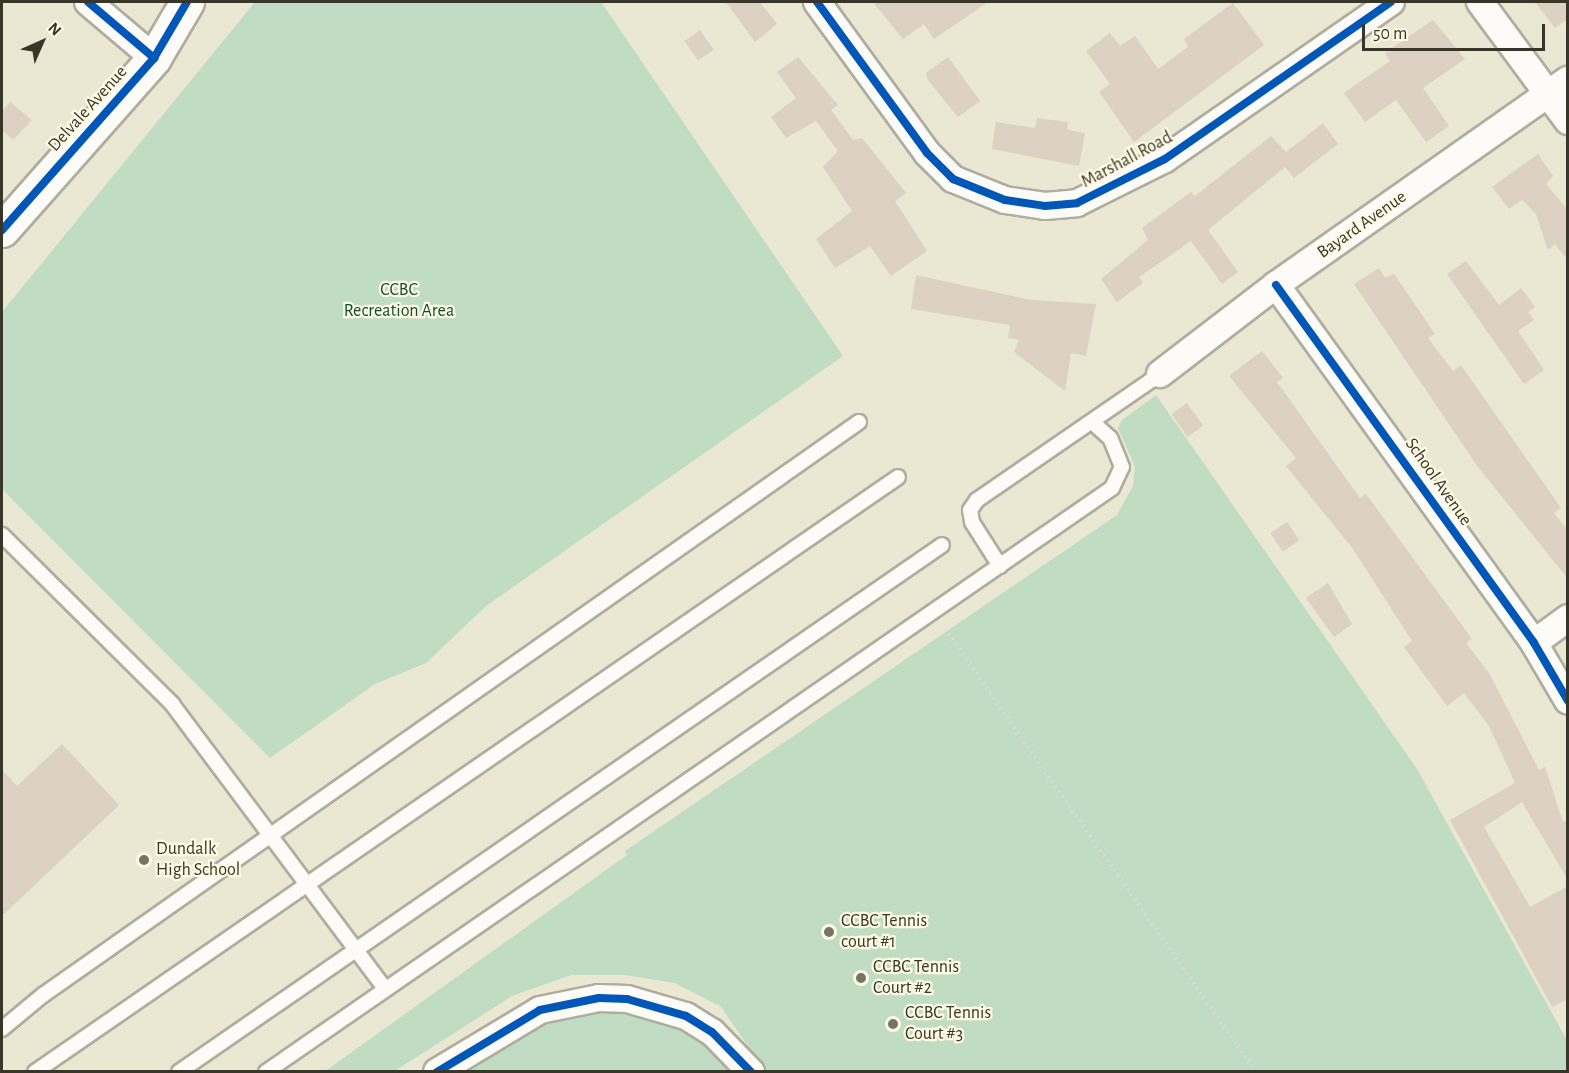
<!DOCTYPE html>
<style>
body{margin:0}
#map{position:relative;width:1569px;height:1073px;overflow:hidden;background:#eae7d3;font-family:"Alegreya Sans",sans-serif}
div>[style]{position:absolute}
.green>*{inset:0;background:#c0ddc3}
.building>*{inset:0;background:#dcd1c3;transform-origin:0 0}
.path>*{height:4px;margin-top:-2px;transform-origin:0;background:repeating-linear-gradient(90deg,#dcdad4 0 1.5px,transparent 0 6px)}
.roads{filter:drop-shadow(2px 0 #afad9d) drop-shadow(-2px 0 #afad9d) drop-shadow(0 2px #afad9d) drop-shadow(0 -2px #afad9d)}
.lane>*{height:14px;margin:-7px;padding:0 7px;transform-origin:7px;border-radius:7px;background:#fcfbf8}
.street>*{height:26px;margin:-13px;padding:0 13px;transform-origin:13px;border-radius:13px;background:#fcfbf8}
.secondary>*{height:33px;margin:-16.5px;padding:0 16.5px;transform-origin:16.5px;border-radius:16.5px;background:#fcfbf8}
.cycleway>*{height:8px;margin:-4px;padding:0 4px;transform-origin:4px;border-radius:4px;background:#0057b8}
.dots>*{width:16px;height:16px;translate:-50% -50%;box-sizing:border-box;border:3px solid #fefae4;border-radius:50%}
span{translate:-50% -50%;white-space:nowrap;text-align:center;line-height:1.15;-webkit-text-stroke:4.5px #fefae4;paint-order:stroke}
.street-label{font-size:18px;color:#383628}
.park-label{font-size:18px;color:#104e34}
.poi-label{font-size:18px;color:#383628}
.left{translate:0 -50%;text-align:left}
.frame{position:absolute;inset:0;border:3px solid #383628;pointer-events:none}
.north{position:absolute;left:12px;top:12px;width:60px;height:60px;-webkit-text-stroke:4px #fefae4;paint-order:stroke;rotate:45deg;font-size:16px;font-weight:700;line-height:24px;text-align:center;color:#383628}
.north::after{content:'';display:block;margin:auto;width:21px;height:27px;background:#383628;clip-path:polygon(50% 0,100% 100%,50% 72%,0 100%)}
.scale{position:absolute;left:1362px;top:24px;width:183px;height:27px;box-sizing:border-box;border:3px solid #383628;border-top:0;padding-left:8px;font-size:18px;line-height:21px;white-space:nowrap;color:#383628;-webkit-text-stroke:4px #fefae4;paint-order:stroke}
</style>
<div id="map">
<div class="green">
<div style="clip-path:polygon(255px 2px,601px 2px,843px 356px,486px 606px,426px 663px,375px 684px,270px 758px,2px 489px,2px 312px)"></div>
<div style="clip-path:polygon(1156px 395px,1417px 769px,1568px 1042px,1567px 1072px,765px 1071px,721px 1007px,675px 983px,624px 975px,571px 975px,512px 996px,395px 1071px,324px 1072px,627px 855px,625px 851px,1117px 515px,1133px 486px,1135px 467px,1118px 428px,1122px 420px)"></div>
<div style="clip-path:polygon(623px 1010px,673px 1022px,714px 1048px,736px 1071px,461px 1072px,530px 1025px,571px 1011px)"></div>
</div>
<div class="building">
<div style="clip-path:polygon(726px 2px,760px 2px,777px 24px,755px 42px)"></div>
<div style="clip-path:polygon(873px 2px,988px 2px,934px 39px,924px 24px,903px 39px)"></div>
<div style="clip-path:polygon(1535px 2px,1568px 2px,1568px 19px,1555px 28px)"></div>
<div style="clip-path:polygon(1233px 3px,1264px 45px,1134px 142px,1099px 92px,1110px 84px,1086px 51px,1110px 33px,1120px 46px,1135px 36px,1158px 69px,1188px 47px,1184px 39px)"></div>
<div style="clip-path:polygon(1433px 20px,1465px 59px,1423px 88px,1449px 126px,1426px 142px,1396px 100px,1365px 122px,1344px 93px,1390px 61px,1385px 53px)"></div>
<div style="left:700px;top:30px;width:24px;height:19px;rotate:55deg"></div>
<div style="clip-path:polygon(798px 57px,838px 105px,831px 110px,853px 140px,862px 138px,906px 193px,895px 201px,927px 251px,891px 276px,870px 246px,835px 268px,816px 239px,852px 211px,823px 167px,838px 151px,816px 121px,786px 138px,771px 117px,796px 98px,777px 72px)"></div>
<div style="clip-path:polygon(948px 57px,980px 101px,958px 117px,927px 79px,926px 73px)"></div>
<div style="clip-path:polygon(10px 102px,32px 120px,13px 140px,2px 130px,2px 111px)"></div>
<div style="clip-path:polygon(1037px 118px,1068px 122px,1067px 130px,1085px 133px,1079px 166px,992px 149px,996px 122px,1035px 128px)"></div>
<div style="clip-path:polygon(1323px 123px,1338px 144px,1294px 178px,1285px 167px,1208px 230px,1238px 272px,1222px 284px,1191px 241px,1139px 277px,1143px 283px,1117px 302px,1101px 279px,1148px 240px,1142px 228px,1191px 192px,1195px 196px,1271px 136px,1286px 152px)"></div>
<div style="clip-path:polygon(1538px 154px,1553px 176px,1546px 184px,1568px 210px,1568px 260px,1555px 244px,1548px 250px,1536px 214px,1522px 200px,1509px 209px,1492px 187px)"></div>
<div style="clip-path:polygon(1466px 261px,1499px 305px,1521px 288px,1535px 307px,1528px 312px,1534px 320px,1518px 331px,1544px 370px,1524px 384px,1447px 274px)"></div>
<div style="clip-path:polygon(1379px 268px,1385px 278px,1394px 274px,1435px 334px,1428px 338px,1453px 371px,1461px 365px,1561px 508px,1554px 513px,1568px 531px,1568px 579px,1478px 467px,1354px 284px)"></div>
<div style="clip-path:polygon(916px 275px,1031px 300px,1096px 304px,1086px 356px,1071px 353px,1065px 391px,1014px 352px,1019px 340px,1008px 338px,1010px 325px,911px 309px)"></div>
<div style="clip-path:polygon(1262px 351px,1283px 378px,1277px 382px,1339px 469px,1360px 498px,1366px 494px,1472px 639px,1466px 643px,1489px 673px,1539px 770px,1545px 767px,1563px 822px,1568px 819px,1568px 880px,1522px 802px,1484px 827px,1530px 907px,1568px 886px,1568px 999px,1552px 1007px,1450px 820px,1515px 783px,1489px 726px,1464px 693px,1447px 706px,1404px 647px,1412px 641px,1353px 549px,1286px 466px,1296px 458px,1229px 376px)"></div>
<div style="left:1187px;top:403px;width:28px;height:19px;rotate:55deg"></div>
<div style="left:1287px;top:522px;width:22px;height:20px;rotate:56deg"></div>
<div style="clip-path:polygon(1328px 583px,1352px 624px,1334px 637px,1306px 598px)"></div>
<div style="clip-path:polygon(62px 744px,119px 805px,2px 916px,2px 770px,17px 786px)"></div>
</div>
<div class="path">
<div style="left:945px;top:629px;width:541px;rotate:54.93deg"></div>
</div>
<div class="roads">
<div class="lane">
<div style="left:2px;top:535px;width:240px;rotate:44.8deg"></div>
<div style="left:172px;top:704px;width:356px;rotate:53.2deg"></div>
<div style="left:1000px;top:566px;width:52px;rotate:-122.5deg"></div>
<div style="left:972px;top:522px;width:12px;rotate:-99deg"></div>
<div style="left:970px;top:510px;width:12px;rotate:-55deg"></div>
<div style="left:977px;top:500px;width:222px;rotate:-34.5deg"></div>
<div style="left:2px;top:1029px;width:53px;rotate:-39.7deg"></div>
<div style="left:43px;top:995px;width:997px;rotate:-35.08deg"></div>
<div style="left:35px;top:1072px;width:1048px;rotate:-34.58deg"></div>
<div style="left:179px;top:1072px;width:927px;rotate:-34.63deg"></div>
<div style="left:266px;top:1072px;width:1028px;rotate:-34.62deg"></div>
<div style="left:1112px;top:488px;width:23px;rotate:-65deg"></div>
<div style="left:1122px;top:467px;width:31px;rotate:-112deg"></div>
<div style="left:1110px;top:438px;width:24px;rotate:-138deg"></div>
</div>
<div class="street">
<div style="left:88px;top:2px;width:87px;rotate:40.3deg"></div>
<div style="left:817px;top:2px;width:187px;rotate:53.9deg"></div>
<div style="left:927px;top:153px;width:37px;rotate:45deg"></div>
<div style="left:953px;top:179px;width:56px;rotate:22deg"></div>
<div style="left:1005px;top:200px;width:40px;rotate:8.5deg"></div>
<div style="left:1045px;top:206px;width:32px;rotate:-5deg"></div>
<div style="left:1077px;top:203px;width:98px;rotate:-26.6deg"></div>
<div style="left:1165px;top:159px;width:275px;rotate:-34.8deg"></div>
<div style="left:1480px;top:2px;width:148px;rotate:53.5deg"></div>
<div style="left:1276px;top:285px;width:441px;rotate:54.2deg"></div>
<div style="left:1534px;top:643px;width:67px;rotate:59.6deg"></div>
<div style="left:1160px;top:374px;width:146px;rotate:-37.5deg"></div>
<div style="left:1276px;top:285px;width:357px;rotate:-35.1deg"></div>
<div style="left:1534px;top:643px;width:42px;rotate:-36.3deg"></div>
<div style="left:437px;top:1072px;width:120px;rotate:-31deg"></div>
<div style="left:540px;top:1010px;width:60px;rotate:-11.5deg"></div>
<div style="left:599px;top:998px;width:28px;rotate:2deg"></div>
<div style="left:627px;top:999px;width:61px;rotate:16.1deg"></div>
<div style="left:686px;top:1016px;width:31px;rotate:32deg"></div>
<div style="left:712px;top:1032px;width:56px;rotate:45.7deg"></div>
</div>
<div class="secondary">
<div style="left:2px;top:230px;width:230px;rotate:-48.5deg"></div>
<div style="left:154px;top:58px;width:65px;rotate:-59.5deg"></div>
</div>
</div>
<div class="cycleway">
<div style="left:88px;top:2px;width:87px;rotate:40.3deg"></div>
<div style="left:817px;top:2px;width:187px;rotate:53.9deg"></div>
<div style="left:927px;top:153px;width:37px;rotate:45deg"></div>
<div style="left:953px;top:179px;width:56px;rotate:22deg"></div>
<div style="left:1005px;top:200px;width:40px;rotate:8.5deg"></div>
<div style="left:1045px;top:206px;width:32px;rotate:-5deg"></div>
<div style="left:1077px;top:203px;width:98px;rotate:-26.6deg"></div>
<div style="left:1165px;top:159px;width:275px;rotate:-34.8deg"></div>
<div style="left:2px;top:230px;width:230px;rotate:-48.5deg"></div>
<div style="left:154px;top:58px;width:65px;rotate:-59.5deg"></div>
<div style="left:1276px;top:285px;width:441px;rotate:54.2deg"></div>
<div style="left:1534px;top:643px;width:67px;rotate:59.6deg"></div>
<div style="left:437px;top:1072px;width:120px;rotate:-31deg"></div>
<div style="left:540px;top:1010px;width:60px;rotate:-11.5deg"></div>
<div style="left:599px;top:998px;width:28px;rotate:2deg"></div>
<div style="left:627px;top:999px;width:61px;rotate:16.1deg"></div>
<div style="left:686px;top:1016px;width:31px;rotate:32deg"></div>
<div style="left:712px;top:1032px;width:56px;rotate:45.7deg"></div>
</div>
<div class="dots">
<div style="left:144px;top:860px;background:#767464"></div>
<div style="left:829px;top:932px;background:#767464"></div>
<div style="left:861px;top:978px;background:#767464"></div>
<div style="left:893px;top:1024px;background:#767464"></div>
</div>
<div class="street-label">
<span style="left:88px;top:109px;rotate:-48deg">Delvale Avenue</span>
<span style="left:1127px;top:160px;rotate:-28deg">Marshall Road</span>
<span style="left:1362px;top:225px;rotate:-35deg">Bayard Avenue</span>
<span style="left:1438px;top:482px;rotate:55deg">School Avenue</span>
</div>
<div class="park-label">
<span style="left:399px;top:301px">CCBC<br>Recreation Area</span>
</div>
<div class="poi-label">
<span class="left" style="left:156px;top:860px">Dundalk<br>High School</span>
<span class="left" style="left:841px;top:932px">CCBC Tennis<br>court #1</span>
<span class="left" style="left:873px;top:978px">CCBC Tennis<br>Court #2</span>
<span class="left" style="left:905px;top:1024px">CCBC Tennis<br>Court #3</span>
</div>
<div class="frame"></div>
<div class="north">N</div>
<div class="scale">50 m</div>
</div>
